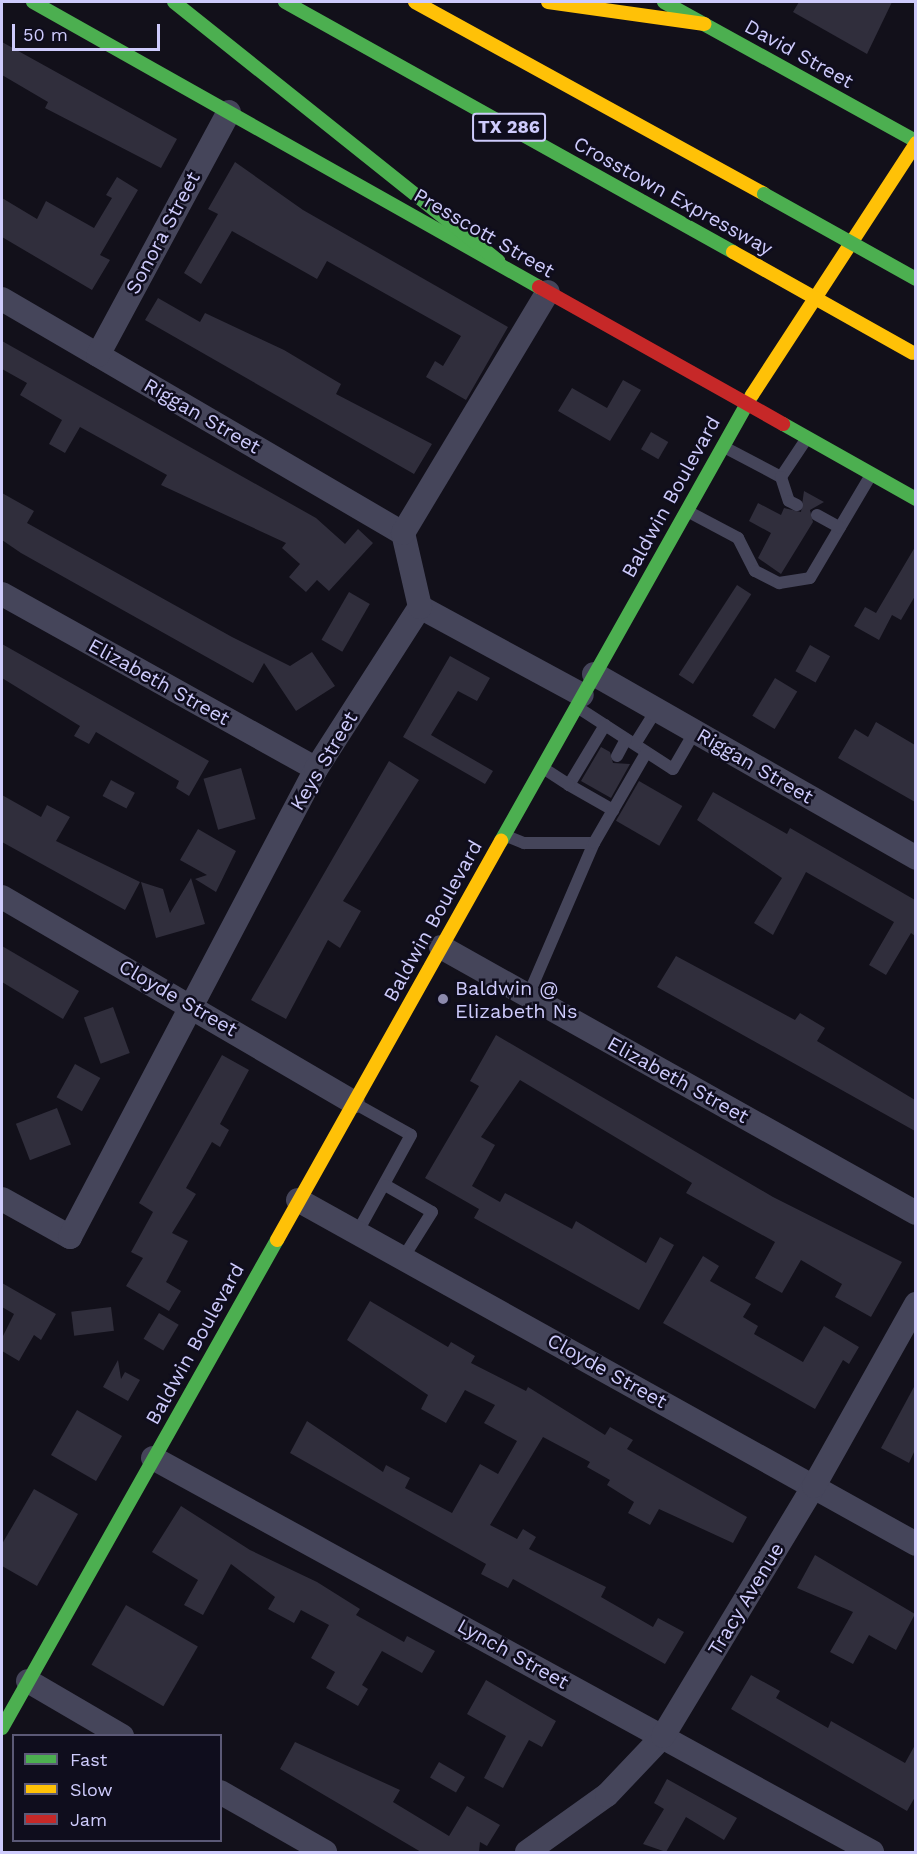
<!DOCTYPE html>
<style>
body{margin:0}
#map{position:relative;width:917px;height:1854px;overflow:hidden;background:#12101a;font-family:"Work Sans",sans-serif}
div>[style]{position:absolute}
.building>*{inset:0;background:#302e3c;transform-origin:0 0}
.lane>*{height:12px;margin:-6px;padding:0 6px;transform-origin:6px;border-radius:6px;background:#45455a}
.street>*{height:24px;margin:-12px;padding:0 12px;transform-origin:12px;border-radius:12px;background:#45455a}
.fast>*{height:14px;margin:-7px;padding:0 7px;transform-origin:7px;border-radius:7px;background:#4caf50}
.slow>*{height:14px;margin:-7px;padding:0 7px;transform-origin:7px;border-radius:7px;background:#ffc107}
.jam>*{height:14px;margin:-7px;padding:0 7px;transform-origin:7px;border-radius:7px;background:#c62828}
.fast-bridge>*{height:14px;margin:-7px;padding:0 7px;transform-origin:7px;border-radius:7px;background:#4caf50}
.slow-bridge>*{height:14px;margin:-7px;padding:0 7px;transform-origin:7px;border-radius:7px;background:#ffc107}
.dots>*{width:16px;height:16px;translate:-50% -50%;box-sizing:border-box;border:3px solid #0f0d1d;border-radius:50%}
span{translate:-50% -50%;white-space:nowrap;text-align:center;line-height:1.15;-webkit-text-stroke:5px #0f0d1d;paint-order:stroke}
.shield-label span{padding:2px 4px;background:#0f0d1d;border:2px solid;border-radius:4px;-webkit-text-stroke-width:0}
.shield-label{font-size:18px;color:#cecbfc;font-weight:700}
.street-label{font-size:20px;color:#cecbfc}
.poi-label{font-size:20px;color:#cecbfc}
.left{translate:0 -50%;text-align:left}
.frame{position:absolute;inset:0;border:3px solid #cecbfc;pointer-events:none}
.legend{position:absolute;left:12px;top:1734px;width:210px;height:108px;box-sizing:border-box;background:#0f0d1d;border:2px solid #5b5976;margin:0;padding:8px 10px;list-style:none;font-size:18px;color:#cecbfc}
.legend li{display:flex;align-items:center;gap:12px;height:30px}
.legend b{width:30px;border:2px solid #5b5976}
.scale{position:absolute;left:12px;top:24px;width:148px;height:27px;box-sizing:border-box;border:3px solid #cecbfc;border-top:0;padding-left:8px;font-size:18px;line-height:21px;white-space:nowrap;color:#cecbfc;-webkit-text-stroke:4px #0f0d1d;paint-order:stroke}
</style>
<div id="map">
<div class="building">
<div style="clip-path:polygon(799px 2px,892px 2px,867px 54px,793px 12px)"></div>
<div style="clip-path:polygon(2px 42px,177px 139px,161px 168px,45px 108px,48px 102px,2px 75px)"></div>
<div style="clip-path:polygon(235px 162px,303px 210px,508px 327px,466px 400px,426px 377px,435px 361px,443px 366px,461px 336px,327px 261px,317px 279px,232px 231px,201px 284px,184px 273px,218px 214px,208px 209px)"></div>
<div style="clip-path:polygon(117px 177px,138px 190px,100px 255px,110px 260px,92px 290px,2px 237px,2px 198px,37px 219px,46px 201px,94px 228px,112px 198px,106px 195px)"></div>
<div style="clip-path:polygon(158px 298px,200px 322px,205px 313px,284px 350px,341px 384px,336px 394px,432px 444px,414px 474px,145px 320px)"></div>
<div style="clip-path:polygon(2px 341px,316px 518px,345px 544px,358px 529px,373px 543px,329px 591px,317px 580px,306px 592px,289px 577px,300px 564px,282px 548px,286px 543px,161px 485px,167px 475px,80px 427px,65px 453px,49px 444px,62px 420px,20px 395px,27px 383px,2px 369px)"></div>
<div style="clip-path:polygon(623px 380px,641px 390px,610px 441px,558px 411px,572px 388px,607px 408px)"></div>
<div style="left:651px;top:432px;width:20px;height:20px;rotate:30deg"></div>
<div style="clip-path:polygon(804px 491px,824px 502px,810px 510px,813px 522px,781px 574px,758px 558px,771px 533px,749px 521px,758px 503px,781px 515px,784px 508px,801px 512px)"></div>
<div style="clip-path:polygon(2px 493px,34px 511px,27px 523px,232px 637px,290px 666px,312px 652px,335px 686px,296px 711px,264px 663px,253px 683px,21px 553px,2px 540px)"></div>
<div style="clip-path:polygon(915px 547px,915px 596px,901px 620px,892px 615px,879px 640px,854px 626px,865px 607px,876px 613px)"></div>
<div style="left:737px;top:585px;width:17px;height:107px;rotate:33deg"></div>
<div style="left:349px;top:592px;width:24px;height:55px;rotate:30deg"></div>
<div style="clip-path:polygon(2px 644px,209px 761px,189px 796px,176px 788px,179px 781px,96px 732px,89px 744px,74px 736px,80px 726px,2px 678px)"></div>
<div style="left:810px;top:645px;width:23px;height:30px;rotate:29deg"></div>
<div style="clip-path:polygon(450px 656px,490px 678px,477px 701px,458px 691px,431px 735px,493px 771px,485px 784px,403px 737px)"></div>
<div style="left:775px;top:678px;width:26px;height:44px;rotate:31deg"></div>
<div style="clip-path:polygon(876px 722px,915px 745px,915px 802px,838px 758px,855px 729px,868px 737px)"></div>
<div style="clip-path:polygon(601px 747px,610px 752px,613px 763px,630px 764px,611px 798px,581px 781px)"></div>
<div style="clip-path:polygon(389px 761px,419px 780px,343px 901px,361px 911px,340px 948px,328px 940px,286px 1019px,251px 1000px)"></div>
<div style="left:241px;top:768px;width:53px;height:39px;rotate:74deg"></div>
<div style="left:111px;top:780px;width:27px;height:18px;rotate:28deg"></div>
<div style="left:639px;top:781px;width:50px;height:46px;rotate:30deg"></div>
<div style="clip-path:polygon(713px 792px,787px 834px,790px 828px,915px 900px,915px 936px,911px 933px,886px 975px,869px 965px,894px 922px,806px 872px,773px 935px,754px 923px,782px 878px,697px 820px)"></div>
<div style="clip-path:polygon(2px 795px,41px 817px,47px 805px,70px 817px,56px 841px,140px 882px,125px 910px,2px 842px)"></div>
<div style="clip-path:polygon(198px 829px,236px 851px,216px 892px,195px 879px,207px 875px,180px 860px)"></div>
<div style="clip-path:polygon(191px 878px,205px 924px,156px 938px,141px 882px,163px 889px,170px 913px)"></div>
<div style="clip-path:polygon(2px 946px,79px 991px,63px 1019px,2px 982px)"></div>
<div style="clip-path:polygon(676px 956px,795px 1020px,800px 1013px,825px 1028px,817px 1041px,915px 1100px,915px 1131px,657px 987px)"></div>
<div style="left:113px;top:1007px;width:49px;height:31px;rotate:70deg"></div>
<div style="clip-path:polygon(496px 1035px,773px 1197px,902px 1262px,871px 1317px,835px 1297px,842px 1284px,801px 1260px,782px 1293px,755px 1278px,775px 1242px,686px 1193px,692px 1183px,520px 1080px,481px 1137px,495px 1145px,472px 1186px,500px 1202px,505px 1193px,572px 1229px,576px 1221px,646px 1263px,660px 1237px,674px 1245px,639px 1310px,474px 1218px,479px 1209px,425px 1178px,479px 1086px,470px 1081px)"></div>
<div style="clip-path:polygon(222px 1055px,249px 1070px,220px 1124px,229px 1130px,220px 1147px,212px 1142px,186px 1188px,196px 1194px,172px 1233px,188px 1241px,166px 1282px,181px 1291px,169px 1311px,126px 1286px,143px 1258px,131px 1252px,153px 1212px,139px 1203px)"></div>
<div style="left:75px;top:1064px;width:29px;height:38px;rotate:29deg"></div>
<div style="left:57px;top:1108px;width:39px;height:44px;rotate:69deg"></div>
<div style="clip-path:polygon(703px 1256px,719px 1266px,710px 1281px,751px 1304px,743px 1317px,758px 1326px,754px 1334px,803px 1362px,824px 1326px,859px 1347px,849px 1364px,843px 1360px,815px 1409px,663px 1323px)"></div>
<div style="clip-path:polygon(2px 1283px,56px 1314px,41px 1340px,34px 1335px,19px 1361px,2px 1351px,2px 1338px,14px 1314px,2px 1307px)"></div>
<div style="clip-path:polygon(370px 1301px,448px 1347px,451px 1342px,475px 1356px,471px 1363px,526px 1391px,528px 1387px,605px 1435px,610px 1427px,633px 1440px,627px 1449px,747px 1517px,733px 1543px,659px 1509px,650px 1525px,628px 1513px,634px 1502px,607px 1485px,610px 1480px,587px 1467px,590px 1462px,543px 1437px,490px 1525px,517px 1539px,523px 1529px,536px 1537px,529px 1549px,606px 1587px,601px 1597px,653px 1627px,658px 1618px,684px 1632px,665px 1664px,513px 1579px,508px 1588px,481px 1574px,486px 1564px,290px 1453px,307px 1421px,383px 1472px,386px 1465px,410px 1478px,405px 1488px,452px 1513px,480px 1464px,498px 1474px,517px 1441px,484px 1423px,495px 1405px,465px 1390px,446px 1423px,421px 1409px,428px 1395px,347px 1340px)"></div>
<div style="left:111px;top:1307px;width:24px;height:40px;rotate:83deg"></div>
<div style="left:159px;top:1313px;width:23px;height:30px;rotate:31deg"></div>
<div style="clip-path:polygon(118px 1360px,121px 1379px,125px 1372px,140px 1380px,128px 1401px,103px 1387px)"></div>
<div style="clip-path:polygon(915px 1385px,915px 1450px,909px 1463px,881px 1448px)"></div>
<div style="left:77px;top:1410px;width:52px;height:52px;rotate:30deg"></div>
<div style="clip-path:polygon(34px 1489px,78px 1514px,37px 1586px,2px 1566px,2px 1544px)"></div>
<div style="clip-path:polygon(181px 1506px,250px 1550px,317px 1582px,360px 1609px,356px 1615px,404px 1642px,407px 1636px,435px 1651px,422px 1673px,382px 1651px,362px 1685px,368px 1689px,358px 1706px,326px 1688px,335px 1672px,311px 1658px,329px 1625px,301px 1610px,294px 1623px,268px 1609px,275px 1597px,231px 1564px,203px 1615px,184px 1605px,198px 1580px,152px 1552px)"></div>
<div style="clip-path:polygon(815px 1555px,915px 1614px,896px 1650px,869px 1635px,853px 1664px,830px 1652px,853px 1612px,797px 1588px)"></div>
<div style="left:126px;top:1605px;width:83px;height:69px;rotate:30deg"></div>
<div style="clip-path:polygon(751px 1675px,780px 1691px,776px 1698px,828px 1728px,831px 1721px,905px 1763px,915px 1745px,915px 1797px,907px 1811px,731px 1709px)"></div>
<div style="clip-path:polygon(486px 1680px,556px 1721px,542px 1747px,529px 1740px,503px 1788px,484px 1778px,506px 1736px,467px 1714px)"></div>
<div style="clip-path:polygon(295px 1742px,400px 1790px,393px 1802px,449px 1836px,467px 1806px,500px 1825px,487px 1846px,480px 1842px,479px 1852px,421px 1852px,280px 1769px)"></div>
<div style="left:439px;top:1762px;width:30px;height:18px;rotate:30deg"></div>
<div style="clip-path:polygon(667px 1779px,737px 1818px,724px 1840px,686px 1817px,666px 1852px,643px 1844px,664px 1809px,654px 1803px)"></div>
</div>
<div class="lane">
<div style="left:724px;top:447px;width:64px;rotate:27.8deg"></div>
<div style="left:781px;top:477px;width:47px;rotate:-56.3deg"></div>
<div style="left:781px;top:477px;width:25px;rotate:72deg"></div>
<div style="left:789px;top:501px;width:9px;rotate:27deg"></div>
<div style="left:687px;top:511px;width:58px;rotate:27.9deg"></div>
<div style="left:738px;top:538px;width:37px;rotate:63deg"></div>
<div style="left:755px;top:571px;width:27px;rotate:27deg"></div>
<div style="left:779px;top:583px;width:31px;rotate:-9deg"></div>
<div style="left:810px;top:578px;width:120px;rotate:-59.4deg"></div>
<div style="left:817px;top:515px;width:26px;rotate:29deg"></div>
<div style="left:577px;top:707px;width:114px;rotate:32.9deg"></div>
<div style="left:673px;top:769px;width:44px;rotate:-59.9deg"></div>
<div style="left:605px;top:725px;width:70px;rotate:121deg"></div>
<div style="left:569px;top:785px;width:51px;rotate:29.6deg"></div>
<div style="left:635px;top:744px;width:40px;rotate:-58deg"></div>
<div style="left:617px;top:756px;width:19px;rotate:-62deg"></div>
<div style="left:543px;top:768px;width:31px;rotate:33deg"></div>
<div style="left:504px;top:835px;width:22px;rotate:22deg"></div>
<div style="left:524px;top:843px;width:70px"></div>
<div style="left:528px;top:996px;width:167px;rotate:-66.7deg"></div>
<div style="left:594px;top:843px;width:104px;rotate:-60deg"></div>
<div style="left:354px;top:1103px;width:65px;rotate:29.3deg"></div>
<div style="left:411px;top:1135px;width:112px;rotate:118.9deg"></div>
<div style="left:385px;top:1185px;width:54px;rotate:29.9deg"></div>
<div style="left:432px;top:1212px;width:54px;rotate:122.2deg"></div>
</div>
<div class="street">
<div style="left:2px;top:299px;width:464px;rotate:30.3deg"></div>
<div style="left:98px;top:355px;width:276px;rotate:-61.7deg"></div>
<div style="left:2px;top:594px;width:359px;rotate:29.1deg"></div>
<div style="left:420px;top:607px;width:184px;rotate:28.5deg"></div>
<div style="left:594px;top:674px;width:371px;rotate:29.7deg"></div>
<div style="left:2px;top:897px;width:406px;rotate:30.3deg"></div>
<div style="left:441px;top:947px;width:544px;rotate:29.25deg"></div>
<div style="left:2px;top:1199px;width:78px;rotate:29.2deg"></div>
<div style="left:70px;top:1237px;width:529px;rotate:-62.27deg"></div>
<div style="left:316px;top:769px;width:193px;rotate:-57.3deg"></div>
<div style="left:420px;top:607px;width:76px;rotate:-102.9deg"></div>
<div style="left:403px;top:533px;width:281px;rotate:-59deg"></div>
<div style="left:298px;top:1200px;width:707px;rotate:29.1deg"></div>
<div style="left:153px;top:1458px;width:820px;rotate:28.72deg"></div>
<div style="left:28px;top:1681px;width:109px;rotate:30.3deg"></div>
<div style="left:220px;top:1792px;width:121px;rotate:29.7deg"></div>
<div style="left:527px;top:1852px;width:98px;rotate:-35.5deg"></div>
<div style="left:607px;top:1795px;width:81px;rotate:-46.5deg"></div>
<div style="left:663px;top:1736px;width:292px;rotate:-58.9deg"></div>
<div style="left:814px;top:1486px;width:209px;rotate:-60.7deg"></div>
</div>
<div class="fast">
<div style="left:33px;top:2px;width:581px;rotate:29.39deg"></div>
<div style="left:174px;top:2px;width:415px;rotate:38.6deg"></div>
<div style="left:285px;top:2px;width:513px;rotate:29.16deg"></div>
<div style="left:664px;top:2px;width:288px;rotate:28.9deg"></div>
<div style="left:783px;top:424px;width:153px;rotate:29.4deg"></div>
<div style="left:501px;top:841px;width:512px;rotate:-60.63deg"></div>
<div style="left:2px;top:1728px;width:560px;rotate:-60.6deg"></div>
</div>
<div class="slow">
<div style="left:415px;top:2px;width:398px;rotate:28.8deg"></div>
<div style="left:548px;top:2px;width:158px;rotate:8deg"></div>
<div style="left:752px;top:395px;width:301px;rotate:-56.9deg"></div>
<div style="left:277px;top:1240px;width:458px;rotate:-60.7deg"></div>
</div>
<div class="jam">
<div style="left:539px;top:287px;width:280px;rotate:29.3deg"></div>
</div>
<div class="fast-bridge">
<div style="left:764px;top:194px;width:174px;rotate:29.2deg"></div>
</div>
<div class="slow-bridge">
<div style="left:733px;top:252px;width:206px;rotate:29.3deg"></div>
</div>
<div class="dots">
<div style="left:443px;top:999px;background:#8c8aad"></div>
</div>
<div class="shield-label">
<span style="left:509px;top:127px">TX 286</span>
</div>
<div class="street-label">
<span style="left:799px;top:54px;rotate:29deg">David Street</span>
<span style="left:673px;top:196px;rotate:29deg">Crosstown Expressway</span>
<span style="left:163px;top:233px;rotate:-62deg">Sonora Street</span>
<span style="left:484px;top:233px;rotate:30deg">Presscott Street</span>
<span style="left:202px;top:416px;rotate:30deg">Riggan Street</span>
<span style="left:671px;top:497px;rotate:-61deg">Baldwin Boulevard</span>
<span style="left:159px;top:682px;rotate:29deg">Elizabeth Street</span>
<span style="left:324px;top:761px;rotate:-59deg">Keys Street</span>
<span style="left:755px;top:766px;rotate:30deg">Riggan Street</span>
<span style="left:433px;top:921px;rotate:-61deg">Baldwin Boulevard</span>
<span style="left:178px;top:998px;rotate:30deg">Cloyde Street</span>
<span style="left:678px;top:1080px;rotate:29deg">Elizabeth Street</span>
<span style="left:195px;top:1344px;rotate:-61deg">Baldwin Boulevard</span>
<span style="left:607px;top:1371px;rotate:29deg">Cloyde Street</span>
<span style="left:746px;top:1599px;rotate:-59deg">Tracy Avenue</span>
<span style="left:513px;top:1654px;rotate:29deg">Lynch Street</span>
</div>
<div class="poi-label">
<span class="left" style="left:455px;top:1000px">Baldwin @<br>Elizabeth Ns</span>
</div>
<div class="frame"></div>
<ul class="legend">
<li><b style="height:8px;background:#4caf50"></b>Fast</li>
<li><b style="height:8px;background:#ffc107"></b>Slow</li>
<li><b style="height:8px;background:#c62828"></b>Jam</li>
</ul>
<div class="scale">50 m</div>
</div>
